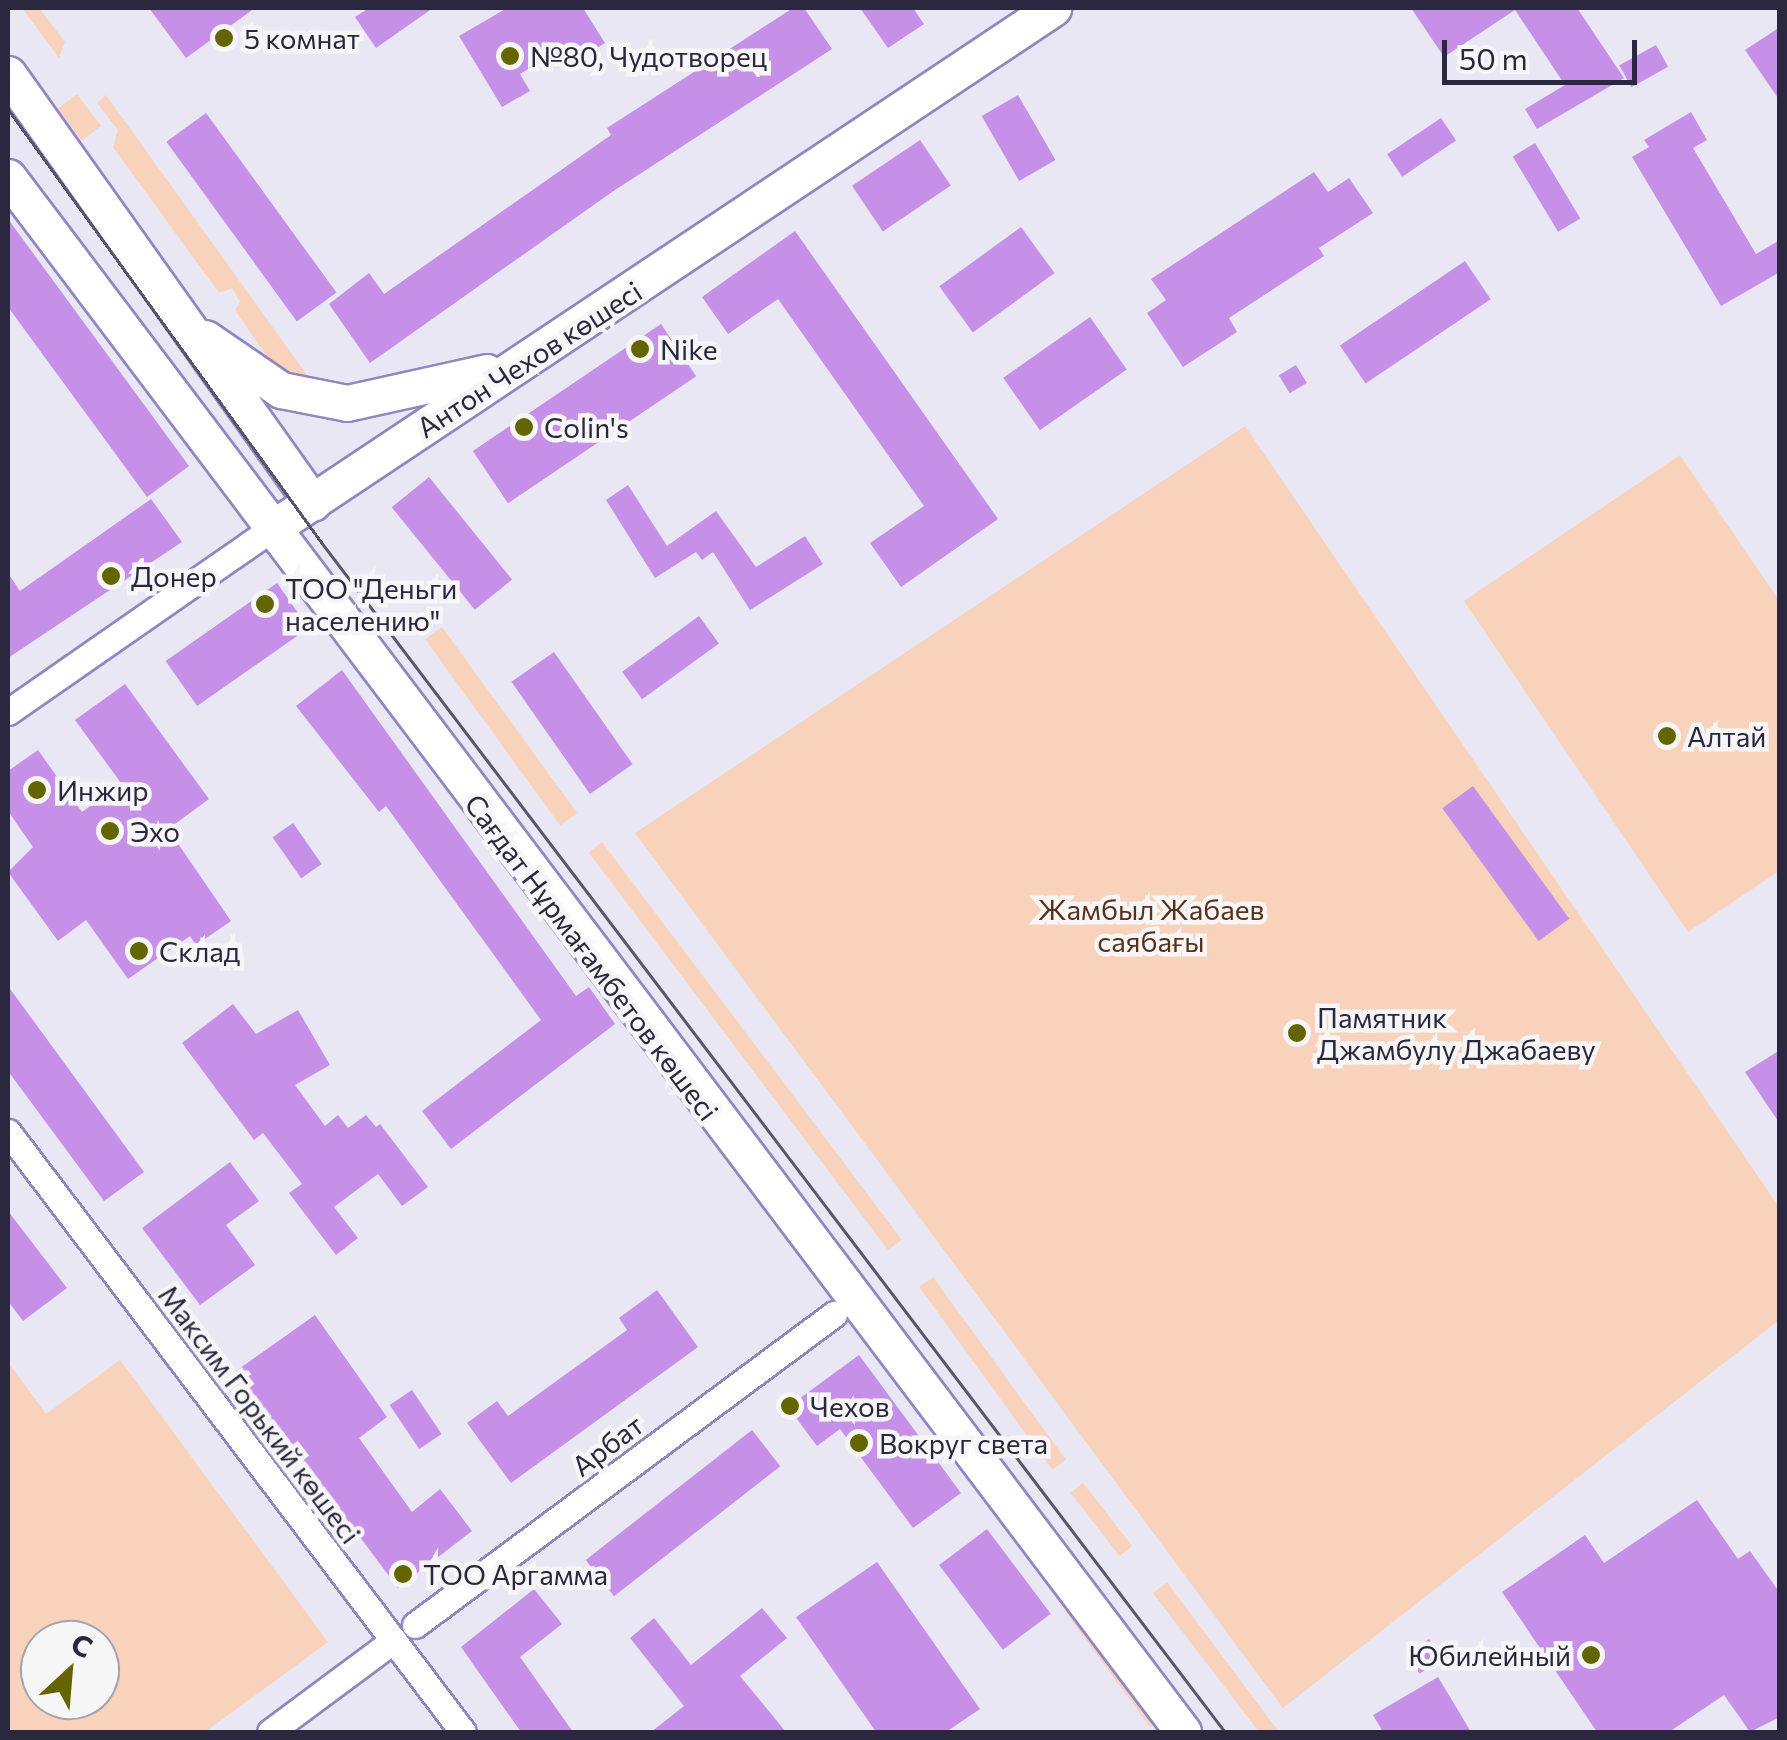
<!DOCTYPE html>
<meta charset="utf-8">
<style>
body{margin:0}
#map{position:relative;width:1787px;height:1740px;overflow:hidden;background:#e9e7f4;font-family:Commissioner,sans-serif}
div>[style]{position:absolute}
.green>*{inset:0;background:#f9d2bb;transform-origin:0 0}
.building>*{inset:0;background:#c690e8;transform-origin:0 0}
.roads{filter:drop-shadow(2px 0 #9086c1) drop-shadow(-2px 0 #9086c1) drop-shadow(0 2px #9086c1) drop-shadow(0 -2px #9086c1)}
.street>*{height:25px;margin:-12.5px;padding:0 12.5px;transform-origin:12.5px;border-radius:12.5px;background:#fff}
.secondary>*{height:35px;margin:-17.5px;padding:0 17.5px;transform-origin:17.5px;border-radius:17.5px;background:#fff}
.tram>*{height:2.5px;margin:-1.25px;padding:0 1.25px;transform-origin:1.25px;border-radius:1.25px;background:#59556b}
.dots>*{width:28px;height:28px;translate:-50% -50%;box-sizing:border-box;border:5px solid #f6f6f6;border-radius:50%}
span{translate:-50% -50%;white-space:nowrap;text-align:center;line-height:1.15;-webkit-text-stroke:9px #f6f6f6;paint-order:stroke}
.poi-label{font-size:28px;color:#2b273f}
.left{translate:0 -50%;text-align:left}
.right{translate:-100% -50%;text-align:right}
.street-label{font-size:28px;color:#2b273f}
.park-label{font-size:28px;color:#57311a}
.frame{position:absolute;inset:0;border:10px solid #2b273f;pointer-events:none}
.north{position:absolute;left:20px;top:1620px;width:100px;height:100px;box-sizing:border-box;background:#f6f6f6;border:2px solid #a5a3ad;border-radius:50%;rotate:26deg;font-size:28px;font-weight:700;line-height:40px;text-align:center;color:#2b273f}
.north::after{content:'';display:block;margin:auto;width:35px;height:45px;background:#636500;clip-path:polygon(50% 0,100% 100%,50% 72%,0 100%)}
.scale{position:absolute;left:1442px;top:40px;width:195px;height:45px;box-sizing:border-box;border:5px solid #2b273f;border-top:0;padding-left:12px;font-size:30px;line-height:35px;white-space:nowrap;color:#2b273f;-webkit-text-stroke:8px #f6f6f6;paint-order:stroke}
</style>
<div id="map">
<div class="green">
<div style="clip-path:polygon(22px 8px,39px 8px,65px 42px,59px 58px)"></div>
<div style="left:77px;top:94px;width:40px;height:24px;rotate:53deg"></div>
<div style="clip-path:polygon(106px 95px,307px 375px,289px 389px,235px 310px,240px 302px,232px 288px,219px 293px,113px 147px,118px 130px,97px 103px)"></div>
<div style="clip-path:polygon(1245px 426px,1779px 1207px,1779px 1320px,1283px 1708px,635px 833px)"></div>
<div style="clip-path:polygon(1680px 455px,1780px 602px,1779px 871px,1688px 932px,1464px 601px)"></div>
<div style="left:442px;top:627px;width:230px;height:21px;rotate:54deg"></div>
<div style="left:602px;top:842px;width:498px;height:17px;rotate:53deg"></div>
<div style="left:933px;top:1277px;width:226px;height:17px;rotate:54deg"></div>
<div style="clip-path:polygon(evenodd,120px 1360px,328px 1642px,205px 1732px,8px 1732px,8px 1362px,46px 1414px,120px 1360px,40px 1640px,100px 1640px,100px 1700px,40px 1700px,40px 1640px)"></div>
<div style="left:1083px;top:1483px;width:80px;height:16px;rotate:52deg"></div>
<div style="clip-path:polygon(1167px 1582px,1279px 1732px,1259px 1732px,1153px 1593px)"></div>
<div style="clip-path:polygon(1078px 1603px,1164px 1716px,1150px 1727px,1065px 1611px)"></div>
</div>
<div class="building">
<div style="clip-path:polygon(149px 8px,255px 8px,186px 58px)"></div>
<div style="clip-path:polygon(369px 8px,433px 8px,376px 48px,355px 17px)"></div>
<div style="clip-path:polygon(507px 8px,583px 8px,605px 43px,571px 64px,562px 49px,520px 74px,530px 91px,502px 107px,459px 36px)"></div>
<div style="clip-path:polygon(793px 8px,804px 8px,832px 49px,612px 192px,370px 363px,329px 304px,369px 273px,384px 294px,611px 135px,607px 128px)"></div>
<div style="clip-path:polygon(860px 8px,913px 8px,924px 24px,888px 48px)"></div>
<div style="clip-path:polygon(1411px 8px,1577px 8px,1624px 78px,1537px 129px,1525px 109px,1565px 85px,1515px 10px,1444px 57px)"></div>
<div style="clip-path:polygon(1780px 27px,1780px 101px,1745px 50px)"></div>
<div style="left:1656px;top:45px;width:25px;height:42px;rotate:61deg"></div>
<div style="left:1018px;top:95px;width:75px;height:42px;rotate:60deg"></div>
<div style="clip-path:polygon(1691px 112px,1707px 140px,1693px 148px,1756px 254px,1780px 240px,1780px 272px,1721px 306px,1632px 157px,1649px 147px,1644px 140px)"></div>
<div style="left:206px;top:113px;width:222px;height:49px;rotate:54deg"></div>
<div style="left:1441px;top:118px;width:27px;height:65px;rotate:56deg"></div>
<div style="left:920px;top:140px;width:55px;height:82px;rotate:56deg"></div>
<div style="left:1535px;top:143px;width:88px;height:26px;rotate:59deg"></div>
<div style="clip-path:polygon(1314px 172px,1328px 192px,1349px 178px,1373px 213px,1319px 248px,1324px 256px,1229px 318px,1237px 332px,1183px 367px,1147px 313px,1166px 300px,1151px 279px)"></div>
<div style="clip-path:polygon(8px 219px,189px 466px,147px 497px,8px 307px)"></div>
<div style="left:1021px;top:227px;width:57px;height:101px;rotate:54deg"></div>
<div style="clip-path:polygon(795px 231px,998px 519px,901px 587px,870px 543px,924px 506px,778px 299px,728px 334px,702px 297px)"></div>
<div style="left:1465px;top:261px;width:46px;height:151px;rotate:56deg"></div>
<div style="left:1090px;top:317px;width:64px;height:106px;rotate:55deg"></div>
<div style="left:661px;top:324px;width:63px;height:227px;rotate:56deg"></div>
<div style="left:1296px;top:365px;width:21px;height:20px;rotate:59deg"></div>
<div style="left:429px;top:477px;width:132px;height:48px;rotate:51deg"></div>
<div style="clip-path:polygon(628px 485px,667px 546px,716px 511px,756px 567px,805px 536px,823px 564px,750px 610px,713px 552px,702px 560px,696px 552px,655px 578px,606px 500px)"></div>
<div style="clip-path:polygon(151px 499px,182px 542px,8px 658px,8px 573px,20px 591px)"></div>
<div style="left:277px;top:583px;width:55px;height:136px;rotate:55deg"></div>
<div style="left:699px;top:616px;width:34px;height:95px;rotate:54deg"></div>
<div style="left:554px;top:652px;width:137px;height:52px;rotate:55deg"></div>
<div style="clip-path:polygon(342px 670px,576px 996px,589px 987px,615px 1024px,451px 1149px,422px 1111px,541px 1020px,386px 806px,379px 812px,296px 706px)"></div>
<div style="clip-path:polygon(125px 684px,209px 799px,168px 829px,231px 921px,196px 945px,190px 936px,128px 979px,86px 920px,58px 941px,8px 872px,33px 847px,8px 811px,8px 771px,38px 750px,82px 812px,121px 783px,75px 720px)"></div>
<div style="left:1473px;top:786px;width:164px;height:38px;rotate:54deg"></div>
<div style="left:293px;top:823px;width:50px;height:25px;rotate:55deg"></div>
<div style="clip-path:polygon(8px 986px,144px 1172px,104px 1201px,8px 1071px)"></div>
<div style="clip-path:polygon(233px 1004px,256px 1034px,298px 1010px,330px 1065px,295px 1085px,325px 1126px,338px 1115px,348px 1128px,366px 1115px,376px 1127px,380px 1124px,428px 1187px,402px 1206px,378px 1174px,334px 1207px,358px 1238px,336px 1255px,289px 1193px,302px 1184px,263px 1133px,254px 1140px,182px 1043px)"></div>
<div style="clip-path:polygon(1780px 1050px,1780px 1124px,1745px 1072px)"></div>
<div style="clip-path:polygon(230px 1162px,259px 1201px,226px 1225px,255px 1265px,200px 1305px,142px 1228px)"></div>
<div style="clip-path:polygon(8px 1211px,67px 1288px,23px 1321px,8px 1301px)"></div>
<div style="clip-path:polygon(657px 1290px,698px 1347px,511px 1483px,467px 1423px,497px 1401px,508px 1416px,627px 1330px,619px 1318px)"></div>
<div style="clip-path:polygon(315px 1315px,387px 1417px,359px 1438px,412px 1512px,440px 1489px,472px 1531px,398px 1588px,236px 1371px)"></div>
<div style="clip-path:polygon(859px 1355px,961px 1493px,913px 1528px,840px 1429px,817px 1446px,788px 1407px)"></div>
<div style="left:412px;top:1390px;width:53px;height:27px;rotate:56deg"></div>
<div style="left:752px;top:1430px;width:46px;height:211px;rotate:52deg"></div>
<div style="clip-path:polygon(1697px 1500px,1738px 1559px,1750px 1551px,1780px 1593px,1780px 1717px,1750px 1732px,1724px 1695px,1669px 1732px,1597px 1732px,1502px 1592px,1585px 1535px,1604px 1563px)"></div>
<div style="left:987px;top:1529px;width:106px;height:60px;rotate:53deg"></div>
<div style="clip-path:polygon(877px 1562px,980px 1709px,946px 1732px,876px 1732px,796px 1617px)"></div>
<div style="clip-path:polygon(534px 1589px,562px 1624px,520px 1657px,573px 1732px,521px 1732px,461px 1647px)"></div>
<div style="clip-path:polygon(762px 1608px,787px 1638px,740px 1676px,786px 1732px,651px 1732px,684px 1706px,630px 1638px,654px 1618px,691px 1665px)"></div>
<div style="left:1429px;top:1639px;width:24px;height:27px;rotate:57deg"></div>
<div style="clip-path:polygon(1438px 1677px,1471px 1732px,1383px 1732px,1373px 1715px)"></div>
</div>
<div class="roads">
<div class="street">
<div style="left:8px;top:712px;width:320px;rotate:-34.8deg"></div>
<div style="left:8px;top:1132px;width:753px;rotate:52.83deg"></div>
<div style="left:415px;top:1625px;width:522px;rotate:-36.58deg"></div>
<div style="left:270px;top:1732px;width:154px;rotate:-36.6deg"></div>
</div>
<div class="secondary">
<div style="left:8px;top:74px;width:526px;rotate:54.59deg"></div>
<div style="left:8px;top:177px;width:1949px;rotate:52.92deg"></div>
<div style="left:205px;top:338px;width:92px;rotate:34.4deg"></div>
<div style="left:281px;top:390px;width:67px;rotate:11.1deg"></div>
<div style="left:347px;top:403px;width:143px;rotate:-12.5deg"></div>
<div style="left:271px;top:529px;width:940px;rotate:-33.67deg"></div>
</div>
</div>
<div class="tram">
<div style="left:8px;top:109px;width:536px;rotate:54.11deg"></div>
<div style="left:322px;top:543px;width:1493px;rotate:52.78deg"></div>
</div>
<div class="dots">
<div style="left:224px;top:38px;background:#636500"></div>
<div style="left:510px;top:56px;background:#636500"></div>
<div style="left:640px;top:349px;background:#636500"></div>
<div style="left:524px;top:427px;background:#636500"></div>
<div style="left:111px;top:576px;background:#636500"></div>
<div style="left:265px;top:604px;background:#636500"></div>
<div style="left:1667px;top:736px;background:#636500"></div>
<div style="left:37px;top:790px;background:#636500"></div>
<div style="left:110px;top:831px;background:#636500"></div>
<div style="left:139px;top:951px;background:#636500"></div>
<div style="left:1297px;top:1033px;background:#636500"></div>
<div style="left:790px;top:1406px;background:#636500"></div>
<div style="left:859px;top:1443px;background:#636500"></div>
<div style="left:403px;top:1574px;background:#636500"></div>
<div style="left:1591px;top:1655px;background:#636500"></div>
</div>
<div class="poi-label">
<span class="left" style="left:244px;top:38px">5 комнат</span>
<span class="left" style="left:530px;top:56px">№80, Чудотворец</span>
<span class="left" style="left:660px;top:349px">Nike</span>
<span class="left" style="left:544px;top:427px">Colin's</span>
<span class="left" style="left:131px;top:576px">Донер</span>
<span class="left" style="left:285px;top:604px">ТОО "Деньги<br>населению"</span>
<span class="left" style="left:1687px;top:736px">Алтай</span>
<span class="left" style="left:57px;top:790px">Инжир</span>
<span class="left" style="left:130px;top:831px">Эхо</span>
<span class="left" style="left:159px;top:951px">Склад</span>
<span class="left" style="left:1317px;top:1033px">Памятник<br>Джамбулу Джабаеву</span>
<span class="left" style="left:810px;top:1406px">Чехов</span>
<span class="left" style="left:879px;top:1443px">Вокруг света</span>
<span class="left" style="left:423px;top:1574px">ТОО Аргамма</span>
<span class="right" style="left:1571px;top:1655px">Юбилейный</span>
</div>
<div class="street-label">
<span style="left:529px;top:359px;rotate:-33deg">Антон Чехов көшесі</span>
<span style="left:592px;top:957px;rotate:53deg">Сағдат Нұрмағамбетов көшесі</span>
<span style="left:260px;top:1414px;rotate:53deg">Максим Горький көшесі</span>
<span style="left:607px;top:1445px;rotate:-37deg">Арбат</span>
</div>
<div class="park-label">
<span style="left:1151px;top:925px">Жамбыл Жабаев<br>саябағы</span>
</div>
<div class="frame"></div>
<div class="north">С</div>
<div class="scale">50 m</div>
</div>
